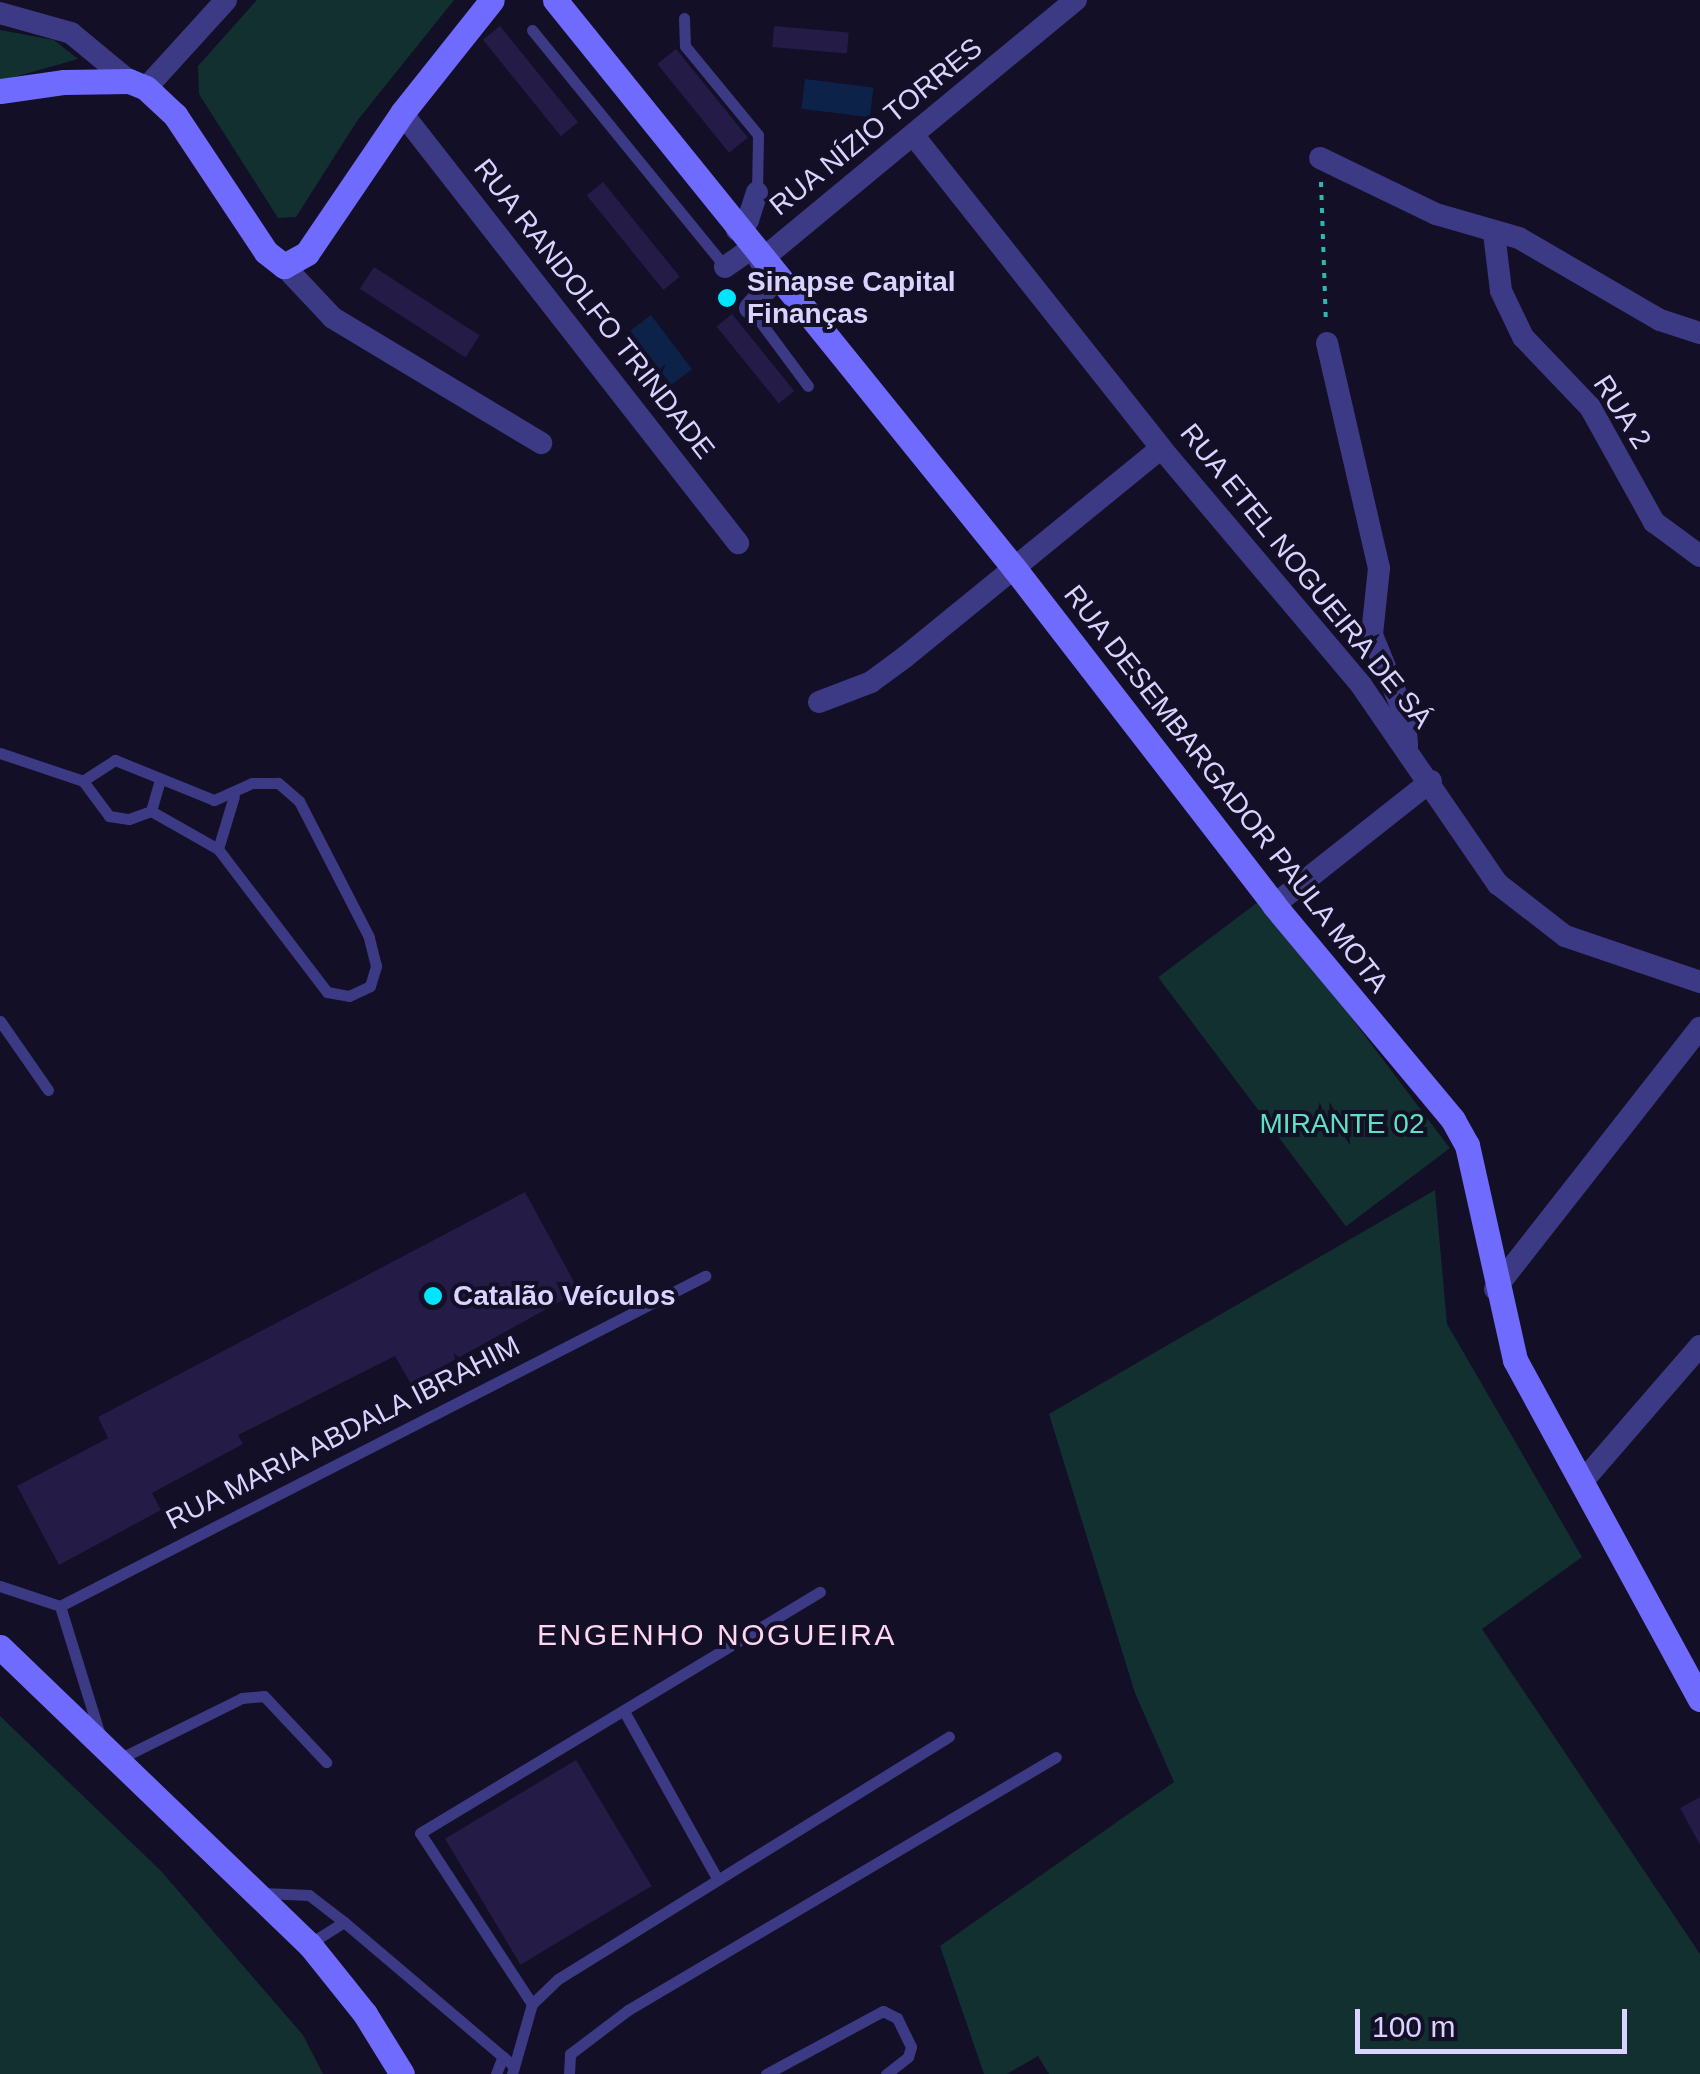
<!DOCTYPE html>
<meta charset="utf-8">
<style>
body{margin:0}
#map{position:relative;width:1700px;height:2074px;overflow:hidden;background:#130f26;font-family:Helvetica,sans-serif}
div>[style]{position:absolute}
.green>*{inset:0;background:#12302f;transform-origin:0 0}
.water>*{inset:0;background:#0c2248;transform-origin:0 0}
.building>*{inset:0;background:#241b47;transform-origin:0 0}
.path>*{height:4px;margin-top:-2px;transform-origin:0;background:repeating-linear-gradient(90deg,#2fb8b0 0 5px,transparent 0 13px)}
.lane>*{height:11px;margin:-5.5px;padding:0 5.5px;transform-origin:5.5px;border-radius:5.5px;background:#3d3a85}
.street>*{height:22px;margin:-11px;padding:0 11px;transform-origin:11px;border-radius:11px;background:#3d3a85}
.secondary>*{height:25px;margin:-12.5px;padding:0 12.5px;transform-origin:12.5px;border-radius:12.5px;background:#6f6bff}
.dots>*{width:28px;height:28px;translate:-50% -50%;box-sizing:border-box;border:5px solid #130f26;border-radius:50%}
span{translate:-50% -50%;white-space:nowrap;text-align:center;line-height:1.15;-webkit-text-stroke:8px #130f26;paint-order:stroke}
.street-label{font-size:28px;color:#d9d4ff}
.poi-label{font-size:28px;color:#d9d4ff;font-weight:700}
.left{translate:0 -50%;text-align:left}
.park-label{font-size:28px;color:#5fe0c0}
.neighbourhood-label{font-size:30px;color:#ffd6f0;letter-spacing:2.5px}
.scale{position:absolute;left:1355px;top:2009px;width:272px;height:45px;box-sizing:border-box;border:5px solid #d9d4ff;border-top:0;padding-left:12px;font-size:30px;line-height:35px;white-space:nowrap;color:#d9d4ff;-webkit-text-stroke:8px #130f26;paint-order:stroke}
</style>
<div id="map">
<div class="green">
<div style="clip-path:polygon(257px 0,454px 0,357px 121px,296px 217px,278px 218px,199px 94px,198px 66px)"></div>
<div style="clip-path:polygon(0 30px,54px 40px,78px 59px,0 81px)"></div>
<div style="left:1262px;top:899px;width:312px;height:130px;rotate:53deg"></div>
<div style="clip-path:polygon(1435px 1190px,1447px 1324px,1582px 1557px,1482px 1629px,1700px 1954px,1700px 2074px,1049px 2074px,1038px 2056px,1007px 2074px,984px 2074px,940px 1946px,1174px 1782px,1135px 1693px,1049px 1414px)"></div>
<div style="clip-path:polygon(0 1716px,161px 1871px,303px 2035px,323px 2074px,0 2074px)"></div>
</div>
<div class="water">
<div style="left:805px;top:79px;width:69px;height:30px;rotate:7deg"></div>
<div style="left:651px;top:315px;width:68px;height:26px;rotate:53deg"></div>
</div>
<div class="building">
<div style="left:500px;top:26px;width:124px;height:22px;rotate:51deg"></div>
<div style="left:774px;top:26px;width:75px;height:21px;rotate:5deg"></div>
<div style="left:676px;top:49px;width:114px;height:24px;rotate:51deg"></div>
<div style="left:603px;top:182px;width:122px;height:21px;rotate:51deg"></div>
<div style="left:374px;top:267px;width:126px;height:26px;rotate:33deg"></div>
<div style="left:732px;top:314px;width:99px;height:20px;rotate:51deg"></div>
<div style="clip-path:polygon(525px 1192px,579px 1291px,411px 1384px,395px 1356px,238px 1435px,243px 1444px,152px 1493px,161px 1510px,59px 1565px,17px 1486px,108px 1438px,98px 1417px)"></div>
<div style="left:576px;top:1760px;width:147px;height:153px;rotate:59deg"></div>
<div style="clip-path:polygon(1700px 1797px,1700px 1845px,1680px 1808px)"></div>
</div>
<div class="path">
<div style="left:1321px;top:182px;width:141px;rotate:88deg"></div>
</div>
<div class="lane">
<div style="left:684px;top:18px;width:28px;rotate:88deg"></div>
<div style="left:685px;top:46px;width:115px;rotate:50.6deg"></div>
<div style="left:758px;top:135px;width:57px;rotate:91deg"></div>
<div style="left:532px;top:30px;width:306px;rotate:50.8deg"></div>
<div style="left:750px;top:308px;width:97px;rotate:53.4deg"></div>
<div style="left:0;top:753px;width:88px;rotate:18.6deg"></div>
<div style="left:83px;top:781px;width:44px;rotate:53.4deg"></div>
<div style="left:109px;top:816px;width:20px;rotate:9deg"></div>
<div style="left:129px;top:819px;width:23px;rotate:-20deg"></div>
<div style="left:151px;top:811px;width:77px;rotate:29.6deg"></div>
<div style="left:218px;top:849px;width:180px;rotate:52.7deg"></div>
<div style="left:327px;top:992px;width:22px;rotate:10deg"></div>
<div style="left:349px;top:996px;width:23px;rotate:-25deg"></div>
<div style="left:370px;top:986px;width:21px;rotate:-73deg"></div>
<div style="left:376px;top:966px;width:30px;rotate:-104deg"></div>
<div style="left:369px;top:937px;width:153px;rotate:-117.2deg"></div>
<div style="left:299px;top:801px;width:28px;rotate:-139deg"></div>
<div style="left:278px;top:783px;width:26px;rotate:180deg"></div>
<div style="left:252px;top:783px;width:42px;rotate:155.9deg"></div>
<div style="left:214px;top:800px;width:107px;rotate:-158deg"></div>
<div style="left:115px;top:760px;width:38px;rotate:147deg"></div>
<div style="left:151px;top:811px;width:29px;rotate:-74deg"></div>
<div style="left:218px;top:849px;width:55px;rotate:-73.2deg"></div>
<div style="left:0;top:1021px;width:84px;rotate:55.2deg"></div>
<div style="left:0;top:1586px;width:63px;rotate:18.4deg"></div>
<div style="left:60px;top:1606px;width:725px;rotate:-27.1deg"></div>
<div style="left:60px;top:1606px;width:135px;rotate:72.8deg"></div>
<div style="left:625px;top:1713px;width:189px;rotate:60.9deg"></div>
<div style="left:119px;top:1759px;width:137px;rotate:-26.4deg"></div>
<div style="left:242px;top:1698px;width:22px;rotate:-5deg"></div>
<div style="left:264px;top:1696px;width:91px;rotate:46.8deg"></div>
<div style="left:263px;top:1893px;width:46px;rotate:2.5deg"></div>
<div style="left:309px;top:1895px;width:44px;rotate:37.6deg"></div>
<div style="left:309px;top:1944px;width:41px;rotate:-32.2deg"></div>
<div style="left:344px;top:1922px;width:223px;rotate:40.3deg"></div>
<div style="left:532px;top:2004px;width:204px;rotate:-123.2deg"></div>
<div style="left:420px;top:1833px;width:467px;rotate:-31.1deg"></div>
<div style="left:496px;top:2074px;width:19px;rotate:-69deg"></div>
<div style="left:512px;top:2074px;width:73px;rotate:-74.1deg"></div>
<div style="left:532px;top:2004px;width:36px;rotate:-44deg"></div>
<div style="left:558px;top:1979px;width:460px;rotate:-31.8deg"></div>
<div style="left:569px;top:2074px;width:20px;rotate:-87deg"></div>
<div style="left:570px;top:2054px;width:73px;rotate:-37.2deg"></div>
<div style="left:628px;top:2010px;width:497px;rotate:-30.6deg"></div>
<div style="left:766px;top:2074px;width:133px;rotate:-28.3deg"></div>
<div style="left:883px;top:2011px;width:16px;rotate:27deg"></div>
<div style="left:897px;top:2018px;width:32px;rotate:64deg"></div>
<div style="left:911px;top:2047px;width:10px;rotate:107deg"></div>
<div style="left:908px;top:2057px;width:28px;rotate:142deg"></div>
</div>
<div class="street">
<div style="left:0;top:13px;width:74px;rotate:15.7deg"></div>
<div style="left:71px;top:33px;width:75px;rotate:39.6deg"></div>
<div style="left:146px;top:88px;width:119px;rotate:-47.7deg"></div>
<div style="left:402px;top:113px;width:546px;rotate:52deg"></div>
<div style="left:914px;top:136px;width:398px;rotate:51.6deg"></div>
<div style="left:1161px;top:448px;width:310px;rotate:49.8deg"></div>
<div style="left:1361px;top:685px;width:242px;rotate:55.5deg"></div>
<div style="left:1498px;top:884px;width:85px;rotate:37.8deg"></div>
<div style="left:1565px;top:936px;width:143px;rotate:18.8deg"></div>
<div style="left:1320px;top:158px;width:129px;rotate:25.8deg"></div>
<div style="left:1436px;top:214px;width:86px;rotate:16.1deg"></div>
<div style="left:1519px;top:238px;width:163px;rotate:30.2deg"></div>
<div style="left:1660px;top:320px;width:42px;rotate:18deg"></div>
<div style="left:737px;top:230px;width:15px;rotate:-42deg"></div>
<div style="left:748px;top:220px;width:29px;rotate:-72deg"></div>
<div style="left:1494px;top:233px;width:58px;rotate:83.1deg"></div>
<div style="left:1501px;top:291px;width:51px;rotate:64.4deg"></div>
<div style="left:1523px;top:337px;width:97px;rotate:46.3deg"></div>
<div style="left:1590px;top:407px;width:132px;rotate:60.9deg"></div>
<div style="left:1654px;top:522px;width:57px;rotate:36.5deg"></div>
<div style="left:760px;top:261px;width:410px;rotate:-39.6deg"></div>
<div style="left:284px;top:266px;width:71px;rotate:46.7deg"></div>
<div style="left:333px;top:318px;width:243px;rotate:31deg"></div>
<div style="left:725px;top:267px;width:32px;rotate:-35deg"></div>
<div style="left:750px;top:308px;width:39px;rotate:-48deg"></div>
<div style="left:1327px;top:343px;width:231px;rotate:77deg"></div>
<div style="left:1379px;top:568px;width:67px;rotate:96deg"></div>
<div style="left:1372px;top:635px;width:87px;rotate:67.8deg"></div>
<div style="left:1405px;top:716px;width:30px;rotate:86deg"></div>
<div style="left:819px;top:702px;width:56px;rotate:-21deg"></div>
<div style="left:871px;top:682px;width:42px;rotate:-36.3deg"></div>
<div style="left:905px;top:657px;width:330px;rotate:-39.2deg"></div>
<div style="left:1274px;top:905px;width:200px;rotate:-38.3deg"></div>
<div style="left:1495px;top:1289px;width:332px;rotate:-51.9deg"></div>
<div style="left:1582px;top:1482px;width:180px;rotate:-49.1deg"></div>
</div>
<div class="secondary">
<div style="left:555px;top:0;width:730px;rotate:51.06deg"></div>
<div style="left:1014px;top:568px;width:426px;rotate:52.3deg"></div>
<div style="left:1274px;top:905px;width:280px;rotate:50.2deg"></div>
<div style="left:1453px;top:1120px;width:29px;rotate:61deg"></div>
<div style="left:1467px;top:1145px;width:220px;rotate:77.4deg"></div>
<div style="left:1515px;top:1360px;width:386px;rotate:61.4deg"></div>
<div style="left:0;top:91px;width:65px;rotate:-8deg"></div>
<div style="left:64px;top:82px;width:65px;rotate:-0.9deg"></div>
<div style="left:129px;top:81px;width:18px;rotate:22deg"></div>
<div style="left:146px;top:88px;width:40px;rotate:43deg"></div>
<div style="left:175px;top:115px;width:164px;rotate:56.4deg"></div>
<div style="left:266px;top:252px;width:23px;rotate:38deg"></div>
<div style="left:284px;top:266px;width:26px;rotate:-29deg"></div>
<div style="left:307px;top:253px;width:169px;rotate:-55.8deg"></div>
<div style="left:402px;top:113px;width:144px;rotate:-51.5deg"></div>
<div style="left:0;top:1647px;width:429px;rotate:43.9deg"></div>
<div style="left:309px;top:1944px;width:90px;rotate:51.3deg"></div>
<div style="left:365px;top:2014px;width:70px;rotate:58.3deg"></div>
</div>
<div class="dots">
<div style="left:727px;top:298px;background:#00e5ff"></div>
<div style="left:433px;top:1296px;background:#00e5ff"></div>
</div>
<div class="street-label">
<span style="left:876px;top:127px;rotate:-39deg">RUA NÍZIO TORRES</span>
<span style="left:594px;top:309px;rotate:52deg">RUA RANDOLFO TRINDADE</span>
<span style="left:1622px;top:412px;rotate:57deg">RUA 2</span>
<span style="left:1306px;top:576px;rotate:51deg">RUA ETEL NOGUEIRA DE SÁ</span>
<span style="left:1226px;top:789px;rotate:52deg">RUA DESEMBARGADOR PAULA MOTA</span>
<span style="left:343px;top:1433px;rotate:-27deg">RUA MARIA ABDALA IBRAHIM</span>
</div>
<div class="poi-label">
<span class="left" style="left:747px;top:298px">Sinapse Capital<br>Finanças</span>
<span class="left" style="left:453px;top:1296px">Catalão Veículos</span>
</div>
<div class="park-label">
<span style="left:1342px;top:1124px">MIRANTE 02</span>
</div>
<div class="neighbourhood-label">
<span style="left:717px;top:1635px">ENGENHO NOGUEIRA</span>
</div>
<div class="scale">100 m</div>
</div>
